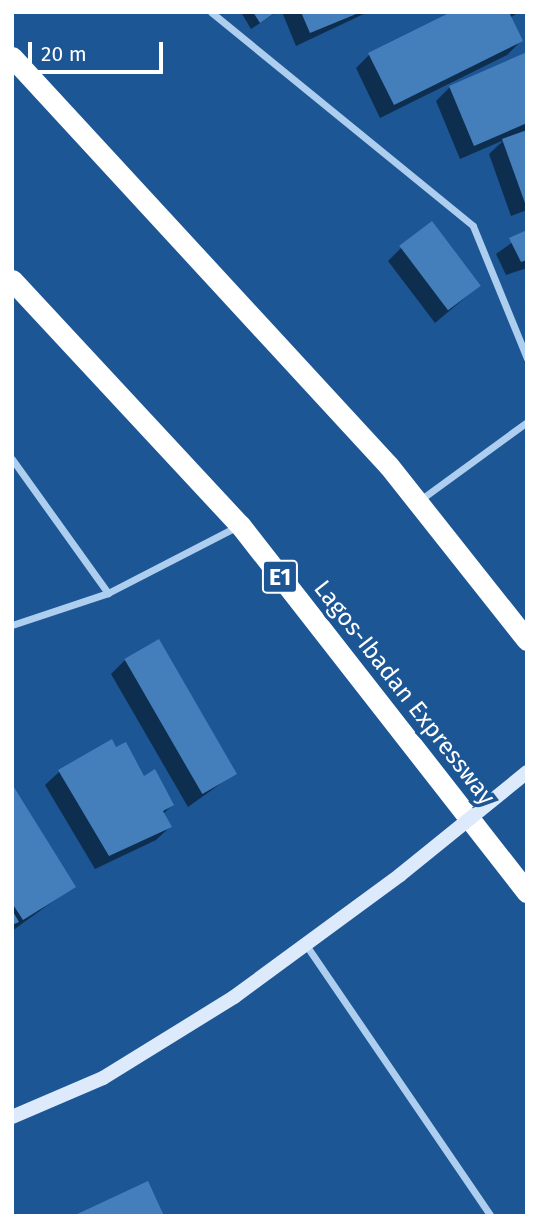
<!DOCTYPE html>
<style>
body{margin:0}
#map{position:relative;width:539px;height:1228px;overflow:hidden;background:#1c5694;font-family:"Fira Sans",sans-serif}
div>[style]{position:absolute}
.shadow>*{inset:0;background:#0007}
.building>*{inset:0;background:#457fbb;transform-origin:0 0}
.street>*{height:7px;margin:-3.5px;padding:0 3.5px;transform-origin:3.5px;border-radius:3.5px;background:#aeceef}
.secondary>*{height:14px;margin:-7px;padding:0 7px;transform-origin:7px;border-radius:7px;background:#dceafb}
.highway>*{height:21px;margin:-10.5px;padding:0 10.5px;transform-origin:10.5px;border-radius:10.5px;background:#fff}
.secondary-bridge>*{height:14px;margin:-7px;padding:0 7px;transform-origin:7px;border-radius:7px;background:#dceafb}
span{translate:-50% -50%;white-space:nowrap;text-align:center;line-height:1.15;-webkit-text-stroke:7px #1c5694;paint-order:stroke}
.shield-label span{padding:2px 5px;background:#1c5694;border:2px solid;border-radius:5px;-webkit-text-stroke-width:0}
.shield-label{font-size:23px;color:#fff;font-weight:700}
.street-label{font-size:24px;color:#fff}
.frame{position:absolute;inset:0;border:14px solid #fff;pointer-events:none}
.scale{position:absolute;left:28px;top:42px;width:135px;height:32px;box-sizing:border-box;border:4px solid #fff;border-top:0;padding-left:9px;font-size:21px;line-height:24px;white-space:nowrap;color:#fff;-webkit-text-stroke:5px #1c5694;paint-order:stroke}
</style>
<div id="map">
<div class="shadow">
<div style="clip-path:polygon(241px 12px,277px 12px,251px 29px)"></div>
<div style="clip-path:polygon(282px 12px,368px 12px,296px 46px)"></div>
<div style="clip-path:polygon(455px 12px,519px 12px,510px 18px,521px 41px,507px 55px,380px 118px,356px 68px,370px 54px)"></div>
<div style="clip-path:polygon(527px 54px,527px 210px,511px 216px,489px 154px,504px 140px,460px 159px,436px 101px,450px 87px)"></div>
<div style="clip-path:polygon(527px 232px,527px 268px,506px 275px,496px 254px)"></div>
<div style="clip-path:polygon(402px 247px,479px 286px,435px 323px,388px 261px)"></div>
<div style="clip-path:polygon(125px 660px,234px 774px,188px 807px,111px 674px)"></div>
<div style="clip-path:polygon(115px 749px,172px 805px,163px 814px,170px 827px,156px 840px,95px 869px,45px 785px,59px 772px)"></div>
<div style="clip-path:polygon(12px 787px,74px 886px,12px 931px)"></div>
</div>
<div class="building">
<div style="clip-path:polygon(253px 12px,276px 12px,260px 23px)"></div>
<div style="clip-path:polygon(301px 12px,361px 12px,310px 33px)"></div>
<div style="clip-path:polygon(451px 12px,509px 12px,523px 41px,394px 105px,368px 53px)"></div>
<div style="clip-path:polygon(527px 52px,527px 123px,474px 146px,449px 86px)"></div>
<div style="clip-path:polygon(527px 130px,527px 202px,525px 203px,502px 139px)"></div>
<div style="left:432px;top:221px;width:81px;height:41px;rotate:53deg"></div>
<div style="clip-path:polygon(527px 230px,527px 260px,521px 262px,509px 238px)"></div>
<div style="left:159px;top:639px;width:156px;height:40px;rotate:60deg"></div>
<div style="clip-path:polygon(112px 739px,116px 747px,126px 742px,144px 776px,155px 769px,174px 805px,163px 811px,172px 827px,109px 856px,58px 770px)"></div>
<div style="clip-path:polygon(12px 784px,76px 887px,23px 920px,12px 903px)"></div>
<div style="clip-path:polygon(12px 910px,19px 922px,12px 925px)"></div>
<div style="clip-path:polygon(148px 1181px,164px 1216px,73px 1216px)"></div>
</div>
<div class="street">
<div style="left:211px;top:12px;width:338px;rotate:39.2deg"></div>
<div style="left:473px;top:226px;width:143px;rotate:67.8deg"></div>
<div style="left:12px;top:459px;width:165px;rotate:54.4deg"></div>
<div style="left:420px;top:500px;width:132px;rotate:-36.1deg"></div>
<div style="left:12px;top:625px;width:101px;rotate:-18.4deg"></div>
<div style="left:108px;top:593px;width:146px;rotate:-27.3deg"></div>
<div style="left:306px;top:945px;width:328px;rotate:55.7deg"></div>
</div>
<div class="secondary">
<div style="left:12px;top:1117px;width:99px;rotate:-23.2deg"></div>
<div style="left:103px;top:1078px;width:154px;rotate:-31.7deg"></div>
<div style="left:234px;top:997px;width:206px;rotate:-36.3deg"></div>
</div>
<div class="highway">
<div style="left:12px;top:57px;width:556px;rotate:47.33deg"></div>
<div style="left:389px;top:466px;width:222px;rotate:51.6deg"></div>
<div style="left:12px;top:280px;width:335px;rotate:47.1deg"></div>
<div style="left:240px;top:525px;width:466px;rotate:52deg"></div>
</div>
<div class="secondary-bridge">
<div style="left:400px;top:875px;width:164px;rotate:-39deg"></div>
</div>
<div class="shield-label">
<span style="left:280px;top:577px">E1</span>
</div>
<div class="street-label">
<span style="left:404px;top:693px;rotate:52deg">Lagos-Ibadan Expressway</span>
</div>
<div class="frame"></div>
<div class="scale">20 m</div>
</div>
